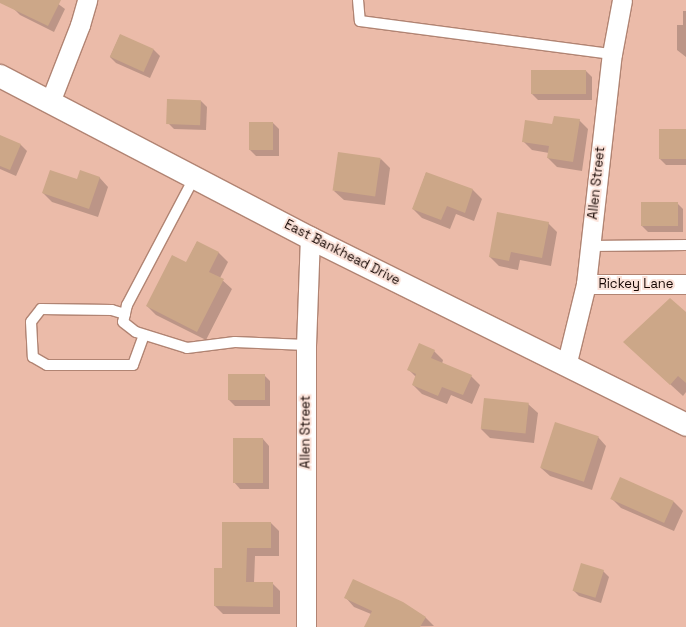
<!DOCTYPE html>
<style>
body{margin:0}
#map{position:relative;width:686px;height:627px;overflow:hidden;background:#ebbba9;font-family:"Space Grotesk",sans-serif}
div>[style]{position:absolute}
.shadow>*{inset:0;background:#0003}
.building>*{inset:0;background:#cca788;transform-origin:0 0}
.roads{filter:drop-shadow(1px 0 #b18473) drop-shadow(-1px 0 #b18473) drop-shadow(0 1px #b18473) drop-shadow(0 -1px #b18473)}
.service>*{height:10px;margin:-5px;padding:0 5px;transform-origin:5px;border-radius:5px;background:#fff}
.minor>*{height:19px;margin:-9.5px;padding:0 9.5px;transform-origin:9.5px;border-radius:9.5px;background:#fff}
.tertiary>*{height:22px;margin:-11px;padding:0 11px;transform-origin:11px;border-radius:11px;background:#fff}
span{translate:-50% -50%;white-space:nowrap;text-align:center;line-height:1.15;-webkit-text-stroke:4px #fbe2d9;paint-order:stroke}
.street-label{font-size:13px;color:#160703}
</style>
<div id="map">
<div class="shadow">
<div style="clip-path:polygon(18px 0,53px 0,65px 9px,54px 32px,20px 15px,14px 9px)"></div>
<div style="clip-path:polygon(683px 11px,686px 11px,686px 57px,677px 50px,677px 25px,683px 25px)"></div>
<div style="clip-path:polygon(120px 35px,154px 50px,160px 56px,150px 78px,116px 63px,110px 57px)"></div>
<div style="clip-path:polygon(586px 71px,592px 77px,592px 100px,538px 100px,532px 94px)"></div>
<div style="clip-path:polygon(201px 101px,207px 107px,206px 130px,174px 129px,168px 123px)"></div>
<div style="clip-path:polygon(579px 120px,588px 129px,582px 171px,557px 167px,548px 158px,549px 153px,532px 150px,523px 141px,553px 125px)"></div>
<div style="clip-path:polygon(273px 123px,279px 129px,279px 156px,256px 156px,250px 150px)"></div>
<div style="clip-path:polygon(686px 131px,686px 165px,666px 165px,660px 159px)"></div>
<div style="clip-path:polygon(0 136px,21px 145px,27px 151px,16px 176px,0 169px)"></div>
<div style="clip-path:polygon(381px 159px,390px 168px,385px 205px,344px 200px,334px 191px)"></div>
<div style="clip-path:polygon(426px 173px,473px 190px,482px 199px,474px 221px,456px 214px,450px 229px,422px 218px,413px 209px)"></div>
<div style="clip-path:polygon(99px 177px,108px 187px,98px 217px,52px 202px,43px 193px,77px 181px)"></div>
<div style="clip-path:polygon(642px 203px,677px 203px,683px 209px,683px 232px,648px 232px,642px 226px)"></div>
<div style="clip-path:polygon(548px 223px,557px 232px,551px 266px,520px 260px,518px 270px,499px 266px,490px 257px)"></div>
<div style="clip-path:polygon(197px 242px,219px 253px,228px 262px,220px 278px,232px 289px,206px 340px,156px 315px,147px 306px,186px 264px)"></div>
<div style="clip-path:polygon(686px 314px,686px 392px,683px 396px,624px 342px)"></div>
<div style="clip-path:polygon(434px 351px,443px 360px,442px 364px,471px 376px,480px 385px,472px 404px,451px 395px,447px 404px,422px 394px,413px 385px,416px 377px,409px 370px)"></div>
<div style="clip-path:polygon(264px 375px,270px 381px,270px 406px,235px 406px,229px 400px)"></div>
<div style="clip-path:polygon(528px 404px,538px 413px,534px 443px,490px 438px,481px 429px)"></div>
<div style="clip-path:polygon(598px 437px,606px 446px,592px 490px,550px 476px,541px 468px)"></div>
<div style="clip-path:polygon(263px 439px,269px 446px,269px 489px,240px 489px,234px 482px)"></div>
<div style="clip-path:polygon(612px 499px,674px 502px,683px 511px,674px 531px,621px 508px)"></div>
<div style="clip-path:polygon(271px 523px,279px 531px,279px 556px,255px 556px,254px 583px,272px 583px,280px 591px,280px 614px,223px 614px,215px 606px,223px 569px)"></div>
<div style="clip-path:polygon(603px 571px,609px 577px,601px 603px,579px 596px,573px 590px)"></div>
<div style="clip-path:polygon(346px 598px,403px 603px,426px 618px,434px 626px,365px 627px,371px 614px,354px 607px)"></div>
</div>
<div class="building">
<div style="clip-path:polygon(0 0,61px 0,48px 26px,0 3px)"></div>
<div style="left:120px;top:34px;width:37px;height:25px;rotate:24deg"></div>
<div style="left:531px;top:70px;width:55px;height:24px"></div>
<div style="left:167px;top:99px;width:34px;height:25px;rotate:2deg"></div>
<div style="clip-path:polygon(554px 116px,580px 119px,573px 162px,547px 158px,549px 146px,522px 142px,525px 120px,552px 124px)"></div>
<div style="left:249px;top:122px;width:24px;height:28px"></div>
<div style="left:659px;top:129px;width:27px;height:30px"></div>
<div style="clip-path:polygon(0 135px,21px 144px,10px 170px,0 166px)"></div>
<div style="left:338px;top:152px;width:43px;height:39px;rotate:8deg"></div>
<div style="clip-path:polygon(50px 170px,77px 179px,80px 170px,100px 177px,89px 209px,42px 193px)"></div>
<div style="clip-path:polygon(426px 172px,473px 189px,465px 213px,447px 206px,441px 220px,412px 209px)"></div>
<div style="left:641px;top:202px;width:37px;height:24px"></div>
<div style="clip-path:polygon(497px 212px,549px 222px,542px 258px,511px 252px,509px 261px,489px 257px)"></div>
<div style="clip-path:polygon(197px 241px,219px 252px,209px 272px,224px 279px,197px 332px,146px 306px,172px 255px,186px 262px)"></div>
<div style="clip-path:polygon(670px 298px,686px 312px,686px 383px,678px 376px,670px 385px,623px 342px)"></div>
<div style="clip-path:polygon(419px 343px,435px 350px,431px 358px,472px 375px,463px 395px,442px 387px,438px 396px,412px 385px,416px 374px,407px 370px)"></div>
<div style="left:228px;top:374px;width:37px;height:26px"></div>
<div style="left:484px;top:398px;width:45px;height:31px;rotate:6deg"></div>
<div style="left:555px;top:422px;width:46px;height:48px;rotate:18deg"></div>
<div style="left:233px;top:438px;width:30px;height:45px"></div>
<div style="left:620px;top:477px;width:59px;height:24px;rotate:24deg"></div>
<div style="clip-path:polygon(222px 522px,271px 522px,271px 548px,247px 548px,246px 582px,273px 582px,273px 607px,214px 606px,214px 568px,222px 568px)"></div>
<div style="left:581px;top:563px;width:24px;height:29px;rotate:17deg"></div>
<div style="clip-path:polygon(353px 579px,403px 602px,426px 617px,420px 627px,364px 627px,372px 611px,344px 598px)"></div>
</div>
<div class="roads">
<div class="service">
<div style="left:358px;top:0;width:21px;rotate:85deg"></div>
<div style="left:360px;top:21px;width:254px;rotate:7.5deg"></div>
<div style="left:194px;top:178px;width:144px;rotate:117.8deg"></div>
<div style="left:127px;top:305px;width:17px;rotate:103deg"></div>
<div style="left:123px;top:322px;width:16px;rotate:38deg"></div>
<div style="left:136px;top:332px;width:53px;rotate:17.4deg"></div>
<div style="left:187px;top:348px;width:48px;rotate:-7.1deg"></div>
<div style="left:235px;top:342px;width:71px;rotate:2.4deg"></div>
<div style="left:590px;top:246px;width:96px;rotate:-0.6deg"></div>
<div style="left:125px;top:314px;width:14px;rotate:-163deg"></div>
<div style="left:112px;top:310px;width:71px;rotate:-179.2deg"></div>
<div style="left:41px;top:309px;width:16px;rotate:128deg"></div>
<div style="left:31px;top:322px;width:35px;rotate:87deg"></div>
<div style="left:33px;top:357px;width:16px;rotate:30deg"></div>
<div style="left:47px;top:365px;width:86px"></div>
<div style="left:133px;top:365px;width:32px;rotate:-70deg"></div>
</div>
<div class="minor">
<div style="left:50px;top:102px;width:83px;rotate:-68.7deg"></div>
<div style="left:80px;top:25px;width:26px;rotate:-74deg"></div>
<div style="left:586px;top:284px;width:100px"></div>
<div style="left:566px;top:366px;width:84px;rotate:-76.3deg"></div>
<div style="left:586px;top:284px;width:231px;rotate:-83.6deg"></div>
<div style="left:612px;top:54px;width:55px;rotate:-79.5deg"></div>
<div style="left:306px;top:627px;width:282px;rotate:-90deg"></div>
<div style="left:306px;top:345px;width:107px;rotate:-87.9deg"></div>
</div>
<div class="tertiary">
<div style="left:0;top:76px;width:350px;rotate:27.6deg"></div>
<div style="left:310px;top:238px;width:420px;rotate:26.4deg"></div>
</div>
</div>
<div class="street-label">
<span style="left:597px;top:183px;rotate:-84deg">Allen Street</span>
<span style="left:342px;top:253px;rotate:27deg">East Bankhead Drive</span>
<span style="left:636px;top:284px">Rickey Lane</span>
<span style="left:306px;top:432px;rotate:-90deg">Allen Street</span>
</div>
</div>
